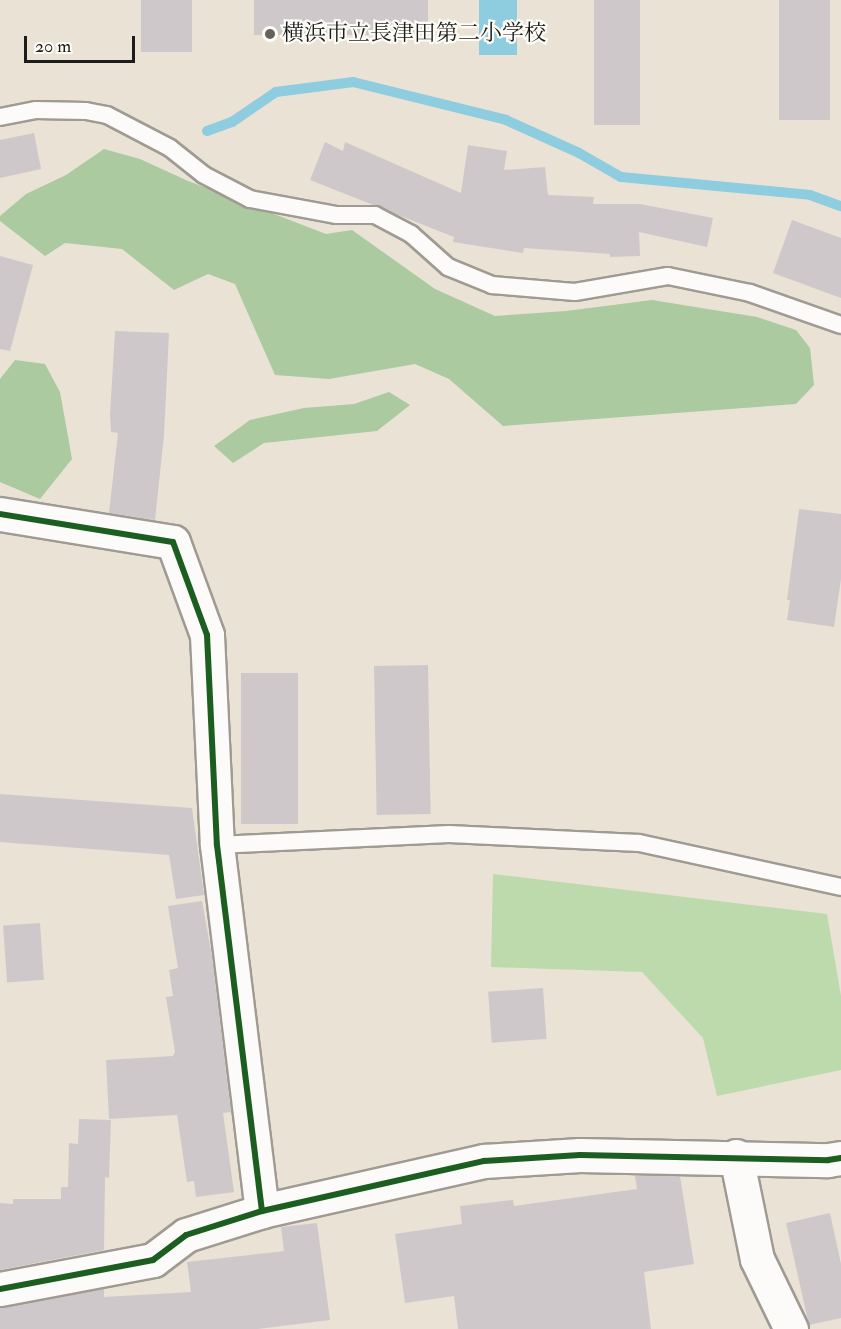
<!DOCTYPE html>
<meta charset="utf-8">
<style>
body{margin:0}
#map{position:relative;width:841px;height:1329px;overflow:hidden;background:#eae2d4;font-family:"IM FELL Double Pica","Noto Serif JP",serif}
div>[style]{position:absolute}
.green>*{inset:0;background:#bcdaab}
.forest>*{inset:0;background:#abcaa0}
.water>*{inset:0;background:#8ecce0;transform-origin:0 0}
.stream>*{height:10px;margin:-5px;padding:0 5px;transform-origin:5px;border-radius:5px;background:#8ecce0}
.building>*{inset:0;background:#cec8cb;transform-origin:0 0}
.roads{filter:drop-shadow(2px 0 #9f9b93) drop-shadow(-2px 0 #9f9b93) drop-shadow(0 2px #9f9b93) drop-shadow(0 -2px #9f9b93)}
.lane>*{height:16px;margin:-8px;padding:0 8px;transform-origin:8px;border-radius:8px;background:#fcfbf9}
.street>*{height:33px;margin:-16.5px;padding:0 16.5px;transform-origin:16.5px;border-radius:16.5px;background:#fcfbf9}
.cycleway>*{height:6px;margin:-3px;padding:0 3px;transform-origin:3px;border-radius:3px;background:#1b5e20}
.dots>*{width:16px;height:16px;translate:-50% -50%;box-sizing:border-box;border:3px solid #fdfcf7;border-radius:50%}
span{translate:-50% -50%;white-space:nowrap;text-align:center;line-height:1.15;-webkit-text-stroke:4.5px #fdfcf7;paint-order:stroke}
.poi-label{font-size:22px;color:#1c1c1c}
.left{translate:0 -50%;text-align:left}
.scale{position:absolute;left:24px;top:36px;width:111px;height:27px;box-sizing:border-box;border:3px solid #1c1c1c;border-top:0;padding-left:8px;font-size:18px;line-height:21px;white-space:nowrap;color:#1c1c1c;-webkit-text-stroke:4px #fdfcf7;paint-order:stroke}
</style>
<div id="map">
<div class="green">
<div style="clip-path:polygon(493px 874px,827px 914px,841px 996px,841px 1070px,717px 1096px,703px 1038px,642px 972px,491px 967px)"></div>
</div>
<div class="forest">
<div style="clip-path:polygon(104px 149px,140px 159px,188px 181px,326px 234px,352px 230px,435px 289px,495px 316px,566px 311px,652px 300px,757px 317px,796px 330px,810px 348px,814px 385px,796px 404px,503px 426px,449px 379px,415px 364px,329px 379px,275px 375px,235px 284px,208px 274px,174px 290px,122px 249px,65px 243px,45px 256px,0 221px,0 216px,26px 194px,66px 175px)"></div>
<div style="clip-path:polygon(15px 360px,45px 364px,60px 392px,72px 459px,40px 499px,0 482px,0 379px)"></div>
<div style="clip-path:polygon(389px 392px,410px 405px,377px 431px,264px 443px,233px 463px,214px 446px,250px 420px,304px 408px,354px 404px)"></div>
</div>
<div class="water">
<div style="left:479px;top:0;width:38px;height:55px"></div>
</div>
<div class="stream">
<div style="left:207px;top:131px;width:27px;rotate:-20deg"></div>
<div style="left:232px;top:122px;width:53px;rotate:-34.3deg"></div>
<div style="left:276px;top:92px;width:78px;rotate:-7.4deg"></div>
<div style="left:353px;top:82px;width:158px;rotate:13.9deg"></div>
<div style="left:506px;top:120px;width:80px;rotate:24.3deg"></div>
<div style="left:579px;top:153px;width:48px;rotate:29.7deg"></div>
<div style="left:621px;top:177px;width:190px;rotate:5.4deg"></div>
<div style="left:810px;top:195px;width:33px;rotate:20deg"></div>
</div>
<div class="building">
<div style="left:141px;top:0;width:51px;height:52px"></div>
<div style="left:254px;top:0;width:174px;height:35px"></div>
<div style="left:594px;top:0;width:46px;height:125px"></div>
<div style="left:779px;top:0;width:51px;height:120px"></div>
<div style="clip-path:polygon(34px 133px,41px 169px,0 178px,0 140px)"></div>
<div style="clip-path:polygon(325px 142px,343px 151px,345px 142px,461px 193px,468px 145px,507px 151px,504px 170px,545px 167px,548px 195px,594px 197px,593px 204px,640px 204px,713px 218px,707px 247px,639px 232px,640px 256px,610px 257px,610px 254px,524px 248px,523px 253px,453px 242px,454px 237px,310px 180px)"></div>
<div style="clip-path:polygon(792px 220px,841px 238px,841px 298px,773px 273px)"></div>
<div style="clip-path:polygon(0 256px,33px 265px,10px 351px,0 349px)"></div>
<div style="clip-path:polygon(115px 331px,169px 333px,164px 435px,155px 520px,109px 513px,118px 433px,111px 432px,110px 415px)"></div>
<div style="clip-path:polygon(799px 509px,841px 514px,841px 579px,834px 627px,787px 620px,790px 600px,787px 600px)"></div>
<div style="left:428px;top:665px;width:149px;height:54px;rotate:89deg"></div>
<div style="left:241px;top:673px;width:57px;height:151px"></div>
<div style="clip-path:polygon(0 794px,192px 808px,204px 895px,176px 899px,169px 855px,0 842px)"></div>
<div style="clip-path:polygon(202px 901px,212px 957px,231px 1112px,223px 1113px,234px 1192px,196px 1197px,194px 1181px,187px 1182px,177px 1115px,109px 1119px,106px 1060px,173px 1056px,175px 1052px,166px 997px,173px 996px,169px 970px,178px 968px,168px 906px)"></div>
<div style="left:40px;top:923px;width:57px;height:37px;rotate:86deg"></div>
<div style="left:543px;top:988px;width:51px;height:55px;rotate:86deg"></div>
<div style="clip-path:polygon(79px 1119px,111px 1120px,109px 1178px,105px 1177px,104px 1250px,0 1270px,0 1203px,13px 1204px,13px 1199px,61px 1199px,61px 1187px,68px 1187px,69px 1143px,78px 1144px)"></div>
<div style="clip-path:polygon(635px 1176px,680px 1176px,694px 1264px,644px 1272px,651px 1329px,458px 1329px,454px 1296px,405px 1303px,395px 1234px,462px 1224px,460px 1206px,513px 1200px,514px 1206px,637px 1189px)"></div>
<div style="clip-path:polygon(830px 1213px,841px 1264px,841px 1318px,809px 1325px,786px 1223px)"></div>
<div style="clip-path:polygon(317px 1223px,330px 1320px,258px 1329px,0 1329px,0 1307px,104px 1288px,104px 1297px,191px 1292px,187px 1262px,284px 1251px,281px 1227px)"></div>
</div>
<div class="roads">
<div class="lane">
<div style="left:0;top:117px;width:37px;rotate:-11deg"></div>
<div style="left:36px;top:110px;width:50px;rotate:1.1deg"></div>
<div style="left:86px;top:111px;width:21px;rotate:11deg"></div>
<div style="left:107px;top:115px;width:71px;rotate:27.6deg"></div>
<div style="left:170px;top:148px;width:43px;rotate:38.5deg"></div>
<div style="left:204px;top:175px;width:52px;rotate:27.6deg"></div>
<div style="left:250px;top:199px;width:87px;rotate:10.5deg"></div>
<div style="left:336px;top:215px;width:39px"></div>
<div style="left:375px;top:215px;width:41px;rotate:27.8deg"></div>
<div style="left:411px;top:234px;width:50px;rotate:41.7deg"></div>
<div style="left:448px;top:267px;width:48px;rotate:22.2deg"></div>
<div style="left:492px;top:285px;width:83px;rotate:4.8deg"></div>
<div style="left:575px;top:292px;width:94px;rotate:-9.8deg"></div>
<div style="left:668px;top:276px;width:84px;rotate:11.7deg"></div>
<div style="left:750px;top:293px;width:96px;rotate:19.4deg"></div>
<div style="left:217px;top:845px;width:232px;rotate:-2.7deg"></div>
<div style="left:449px;top:834px;width:190px;rotate:2.7deg"></div>
<div style="left:639px;top:843px;width:207px;rotate:12.3deg"></div>
</div>
<div class="street">
<div style="left:0;top:514px;width:175px;rotate:9.2deg"></div>
<div style="left:173px;top:542px;width:99px;rotate:69.9deg"></div>
<div style="left:207px;top:635px;width:210px;rotate:87.3deg"></div>
<div style="left:217px;top:845px;width:369px;rotate:83deg"></div>
<div style="left:736px;top:1156px;width:105px;rotate:78.5deg"></div>
<div style="left:757px;top:1259px;width:78px;rotate:64.1deg"></div>
<div style="left:0;top:1289px;width:156px;rotate:-10.7deg"></div>
<div style="left:153px;top:1260px;width:41px;rotate:-37.1deg"></div>
<div style="left:186px;top:1235px;width:80px;rotate:-17.5deg"></div>
<div style="left:262px;top:1211px;width:228px;rotate:-12.7deg"></div>
<div style="left:484px;top:1161px;width:96px;rotate:-3.6deg"></div>
<div style="left:580px;top:1155px;width:248px;rotate:1.2deg"></div>
<div style="left:828px;top:1160px;width:13px;rotate:-9deg"></div>
</div>
</div>
<div class="cycleway">
<div style="left:0;top:514px;width:175px;rotate:9.2deg"></div>
<div style="left:173px;top:542px;width:99px;rotate:69.9deg"></div>
<div style="left:207px;top:635px;width:210px;rotate:87.3deg"></div>
<div style="left:217px;top:845px;width:369px;rotate:83deg"></div>
<div style="left:0;top:1289px;width:156px;rotate:-10.7deg"></div>
<div style="left:153px;top:1260px;width:41px;rotate:-37.1deg"></div>
<div style="left:186px;top:1235px;width:80px;rotate:-17.5deg"></div>
<div style="left:262px;top:1211px;width:228px;rotate:-12.7deg"></div>
<div style="left:484px;top:1161px;width:96px;rotate:-3.6deg"></div>
<div style="left:580px;top:1155px;width:248px;rotate:1.2deg"></div>
<div style="left:828px;top:1160px;width:13px;rotate:-9deg"></div>
</div>
<div class="dots">
<div style="left:270px;top:34px;background:#64615c"></div>
</div>
<div class="poi-label">
<span class="left" style="left:282px;top:34px">横浜市立長津田第二小学校</span>
</div>
<div class="scale">20 m</div>
</div>
